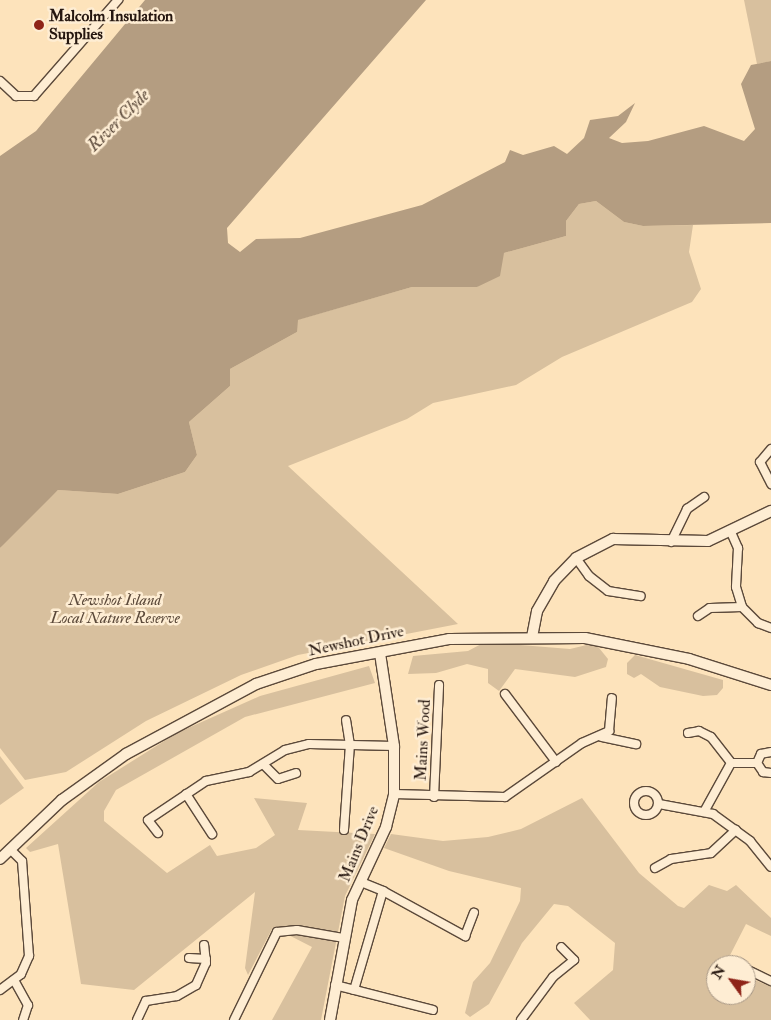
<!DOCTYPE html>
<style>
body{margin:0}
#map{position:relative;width:771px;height:1020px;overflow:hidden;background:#fde3bb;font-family:"IM FELL Double Pica",serif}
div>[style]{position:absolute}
.green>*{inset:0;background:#d8c09e}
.water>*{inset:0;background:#b49d81}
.roads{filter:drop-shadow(1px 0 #5b493a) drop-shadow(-1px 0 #5b493a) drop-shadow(0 1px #5b493a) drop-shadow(0 -1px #5b493a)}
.minor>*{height:8px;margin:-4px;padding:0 4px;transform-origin:4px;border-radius:4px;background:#feedd3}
.minor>.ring{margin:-4px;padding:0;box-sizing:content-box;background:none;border:8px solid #feedd3;border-radius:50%}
.tertiary>*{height:10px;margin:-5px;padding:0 5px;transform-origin:5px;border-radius:5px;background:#feedd3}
.dots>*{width:14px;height:14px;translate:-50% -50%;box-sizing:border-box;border:2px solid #feedd3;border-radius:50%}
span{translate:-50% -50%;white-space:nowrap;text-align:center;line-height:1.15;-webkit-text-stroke:5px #feedd3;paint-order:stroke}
.poi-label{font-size:16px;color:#25160f;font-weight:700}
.left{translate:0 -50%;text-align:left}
.park-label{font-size:16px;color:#5b493a;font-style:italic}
.street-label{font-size:16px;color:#25160f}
.water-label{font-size:18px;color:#5e4c3d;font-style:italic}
.north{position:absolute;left:706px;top:955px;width:50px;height:50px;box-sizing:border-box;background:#feedd3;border:1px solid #a79785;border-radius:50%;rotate:302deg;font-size:14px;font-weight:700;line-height:20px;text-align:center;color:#25160f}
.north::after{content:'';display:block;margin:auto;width:18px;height:22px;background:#8f2418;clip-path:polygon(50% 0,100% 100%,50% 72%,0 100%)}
</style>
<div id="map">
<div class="green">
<div style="clip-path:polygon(744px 0,771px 0,771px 61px,757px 64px)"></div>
<div style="clip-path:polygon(596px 201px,624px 222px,643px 226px,693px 225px,689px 252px,701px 289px,692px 302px,562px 357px,516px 385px,433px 403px,407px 419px,288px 466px,458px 624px,298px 655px,241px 675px,146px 721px,66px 772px,25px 780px,0 748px,0 548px,12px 532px,58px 490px,118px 494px,185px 472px,197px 455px,189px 422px,230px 386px,230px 369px,297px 332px,297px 320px,412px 287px,477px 287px,504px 253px,566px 236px,566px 221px,579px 204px)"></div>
<div style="clip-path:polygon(485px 642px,570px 649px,595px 643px,608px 659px,606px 667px,575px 677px,515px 669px,499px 691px,488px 683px,488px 669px,467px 664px,436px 673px,408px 674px,413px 656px,468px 651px)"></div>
<div style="clip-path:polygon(635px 655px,723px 680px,723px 688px,717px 695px,703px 696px,660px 687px,641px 674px,634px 678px,627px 674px,627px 663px)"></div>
<div style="clip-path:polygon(369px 666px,375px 683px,245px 717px,116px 790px,104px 811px,104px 821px,167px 873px,210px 845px,217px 856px,256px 848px,275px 835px,254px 798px,307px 803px,298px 830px,375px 834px,345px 896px,321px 1020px,272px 1020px,312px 947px,273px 927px,248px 975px,245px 968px,255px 892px,134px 990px,81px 984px,58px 844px,30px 852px,26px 848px,99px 782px,177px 733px,260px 696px)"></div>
<div style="clip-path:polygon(0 756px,24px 788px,0 805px)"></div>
<div style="clip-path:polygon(582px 798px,639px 873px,678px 906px,684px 908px,709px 885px,727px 891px,736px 885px,771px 918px,771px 936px,746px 924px,725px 965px,716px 965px,716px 995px,746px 995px,746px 976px,771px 987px,771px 1020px,590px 1020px,574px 1003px,613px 970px,615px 943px,568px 906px,554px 904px,522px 943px,489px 1004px,470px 1017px,465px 1013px,473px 982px,490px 963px,520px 901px,521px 888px,449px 871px,384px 848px,391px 834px,443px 841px,488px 837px,521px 829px)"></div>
</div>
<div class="water">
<div style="clip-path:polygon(145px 0,426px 0,227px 228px,228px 243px,240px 252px,256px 239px,300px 238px,422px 205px,505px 162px,510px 150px,523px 155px,554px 146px,567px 154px,584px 138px,590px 120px,618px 116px,635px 103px,626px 122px,609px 138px,622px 143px,648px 141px,704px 126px,744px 141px,755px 129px,741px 84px,751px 65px,771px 61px,771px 223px,643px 226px,624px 222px,596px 201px,579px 204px,566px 221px,566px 236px,504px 253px,500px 276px,477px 287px,412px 287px,298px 320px,297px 332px,230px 369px,230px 386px,189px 422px,197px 455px,185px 472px,118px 494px,58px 490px,0 548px,0 156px,36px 131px)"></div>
</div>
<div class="roads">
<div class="minor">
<div style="left:0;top:81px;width:22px;rotate:43deg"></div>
<div style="left:16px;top:96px;width:18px"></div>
<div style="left:34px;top:96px;width:128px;rotate:-48.8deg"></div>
<div style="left:771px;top:449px;width:17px;rotate:130deg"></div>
<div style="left:760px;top:462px;width:25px;rotate:63deg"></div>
<div style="left:730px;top:530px;width:20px;rotate:66deg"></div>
<div style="left:738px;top:548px;width:39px;rotate:93deg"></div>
<div style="left:736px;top:587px;width:21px;rotate:73deg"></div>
<div style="left:742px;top:607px;width:23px;rotate:45deg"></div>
<div style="left:758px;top:623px;width:14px;rotate:21deg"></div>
<div style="left:671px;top:542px;width:37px;rotate:-64deg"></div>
<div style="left:687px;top:509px;width:21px;rotate:-35deg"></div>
<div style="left:576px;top:558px;width:22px;rotate:54deg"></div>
<div style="left:589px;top:576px;width:24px;rotate:38deg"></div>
<div style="left:608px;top:591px;width:33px;rotate:9deg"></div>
<div style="left:698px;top:616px;width:14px;rotate:-34deg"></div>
<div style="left:710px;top:608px;width:32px;rotate:-2deg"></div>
<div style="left:505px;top:694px;width:85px;rotate:53.1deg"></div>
<div style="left:688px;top:733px;width:11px;rotate:-10deg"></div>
<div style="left:699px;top:731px;width:13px;rotate:27deg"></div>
<div style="left:711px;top:737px;width:33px;rotate:52deg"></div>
<div style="left:731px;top:763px;width:56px;rotate:118.9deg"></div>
<div style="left:602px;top:737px;width:35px;rotate:12deg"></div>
<div style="left:771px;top:752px;width:10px;rotate:169deg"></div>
<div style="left:761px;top:754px;width:10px;rotate:114deg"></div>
<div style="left:757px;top:763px;width:11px;rotate:56deg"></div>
<div style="left:763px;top:772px;width:8px;rotate:7deg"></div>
<div style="left:731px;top:763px;width:26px"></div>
<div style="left:263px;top:764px;width:21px;rotate:45deg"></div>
<div style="left:278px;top:779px;width:19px;rotate:-18deg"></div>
<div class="ring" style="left:634px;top:791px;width:16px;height:16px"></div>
<div style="left:186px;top:794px;width:48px;rotate:57deg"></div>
<div style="left:394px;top:794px;width:111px;rotate:1.5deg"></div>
<div style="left:505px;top:797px;width:94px;rotate:-35deg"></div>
<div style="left:582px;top:743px;width:30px;rotate:-24deg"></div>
<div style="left:609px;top:731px;width:33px;rotate:-85deg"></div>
<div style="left:434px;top:797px;width:112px;rotate:-87.4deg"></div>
<div style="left:659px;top:804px;width:55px;rotate:10.5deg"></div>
<div style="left:713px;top:814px;width:46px;rotate:36.1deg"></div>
<div style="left:750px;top:841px;width:33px;rotate:51deg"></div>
<div style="left:344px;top:830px;width:85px;rotate:-86deg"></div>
<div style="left:350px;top:745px;width:25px;rotate:-99deg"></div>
<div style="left:158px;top:833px;width:16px;rotate:-128deg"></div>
<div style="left:148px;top:820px;width:70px;rotate:-33.9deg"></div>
<div style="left:206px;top:781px;width:44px;rotate:-11.8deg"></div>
<div style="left:249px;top:772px;width:42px;rotate:-31.4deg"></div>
<div style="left:285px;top:750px;width:25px;rotate:-14deg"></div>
<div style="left:309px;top:744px;width:85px;rotate:1.3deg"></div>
<div style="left:655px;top:868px;width:18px;rotate:-29deg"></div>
<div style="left:671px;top:859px;width:40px;rotate:-8.5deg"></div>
<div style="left:711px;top:853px;width:34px;rotate:-43deg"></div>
<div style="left:361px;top:882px;width:24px;rotate:22deg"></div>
<div style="left:189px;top:958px;width:17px;rotate:3deg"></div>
<div style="left:746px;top:969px;width:28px;rotate:26deg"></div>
<div style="left:14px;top:980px;width:29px;rotate:61deg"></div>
<div style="left:28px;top:1005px;width:16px;rotate:108deg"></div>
<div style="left:335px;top:985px;width:101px;rotate:14.3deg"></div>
<div style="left:0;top:990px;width:26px;rotate:-37deg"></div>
<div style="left:21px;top:974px;width:20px;rotate:-66deg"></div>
<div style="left:29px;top:956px;width:95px;rotate:-94.2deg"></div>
<div style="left:22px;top:861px;width:17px;rotate:-135deg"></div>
<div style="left:354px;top:990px;width:103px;rotate:-73.7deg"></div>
<div style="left:383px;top:891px;width:94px;rotate:28.8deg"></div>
<div style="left:465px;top:936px;width:25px;rotate:-69deg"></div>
<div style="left:137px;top:1020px;width:21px;rotate:-65deg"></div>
<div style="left:146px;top:1001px;width:31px;rotate:-9deg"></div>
<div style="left:177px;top:996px;width:22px;rotate:-30deg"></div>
<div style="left:196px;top:985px;width:24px;rotate:-66deg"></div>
<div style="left:206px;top:963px;width:18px;rotate:-96deg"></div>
<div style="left:234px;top:1020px;width:98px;rotate:-64deg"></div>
<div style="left:277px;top:932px;width:20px;rotate:-6deg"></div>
<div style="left:297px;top:930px;width:48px;rotate:9.7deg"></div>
<div style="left:521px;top:1020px;width:54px;rotate:-53.3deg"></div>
<div style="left:553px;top:977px;width:27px;rotate:-39deg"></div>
<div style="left:574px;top:960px;width:18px;rotate:-135deg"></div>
</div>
<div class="tertiary">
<div style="left:532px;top:637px;width:26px;rotate:-79deg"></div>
<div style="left:537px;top:611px;width:34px;rotate:-60deg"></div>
<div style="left:554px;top:581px;width:32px;rotate:-46deg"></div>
<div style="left:576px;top:558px;width:42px;rotate:-27.2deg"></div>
<div style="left:613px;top:539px;width:95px;rotate:1.2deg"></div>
<div style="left:708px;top:541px;width:70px;rotate:-25.5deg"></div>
<div style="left:0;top:859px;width:86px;rotate:-43.6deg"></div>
<div style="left:62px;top:800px;width:79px;rotate:-35.7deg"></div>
<div style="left:126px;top:754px;width:148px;rotate:-28.3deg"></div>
<div style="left:256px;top:684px;width:63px;rotate:-18.4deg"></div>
<div style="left:316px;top:664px;width:135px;rotate:-10.6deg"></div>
<div style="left:449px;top:639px;width:136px;rotate:-0.4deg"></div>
<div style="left:585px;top:638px;width:106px;rotate:11.4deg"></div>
<div style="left:689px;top:659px;width:86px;rotate:17.6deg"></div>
<div style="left:330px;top:1020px;width:122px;rotate:-79.6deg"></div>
<div style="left:352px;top:900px;width:81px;rotate:-65deg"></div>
<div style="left:386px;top:827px;width:34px;rotate:-76deg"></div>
<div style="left:394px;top:794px;width:48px;rotate:-90deg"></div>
<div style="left:394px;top:746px;width:94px;rotate:-98.6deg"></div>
</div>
</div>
<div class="dots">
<div style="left:39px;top:25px;background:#8f2418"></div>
</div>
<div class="poi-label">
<span class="left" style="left:49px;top:25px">Malcolm Insulation<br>Supplies</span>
</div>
<div class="park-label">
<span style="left:115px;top:609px">Newshot Island<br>Local Nature Reserve</span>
</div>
<div class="street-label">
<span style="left:356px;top:641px;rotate:-12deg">Newshot Drive</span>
<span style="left:423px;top:740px;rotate:-87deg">Mains Wood</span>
<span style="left:359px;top:844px;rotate:-68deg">Mains Drive</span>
</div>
<div class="water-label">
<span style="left:119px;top:121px;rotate:-45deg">River Clyde</span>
</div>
<div class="north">N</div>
</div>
